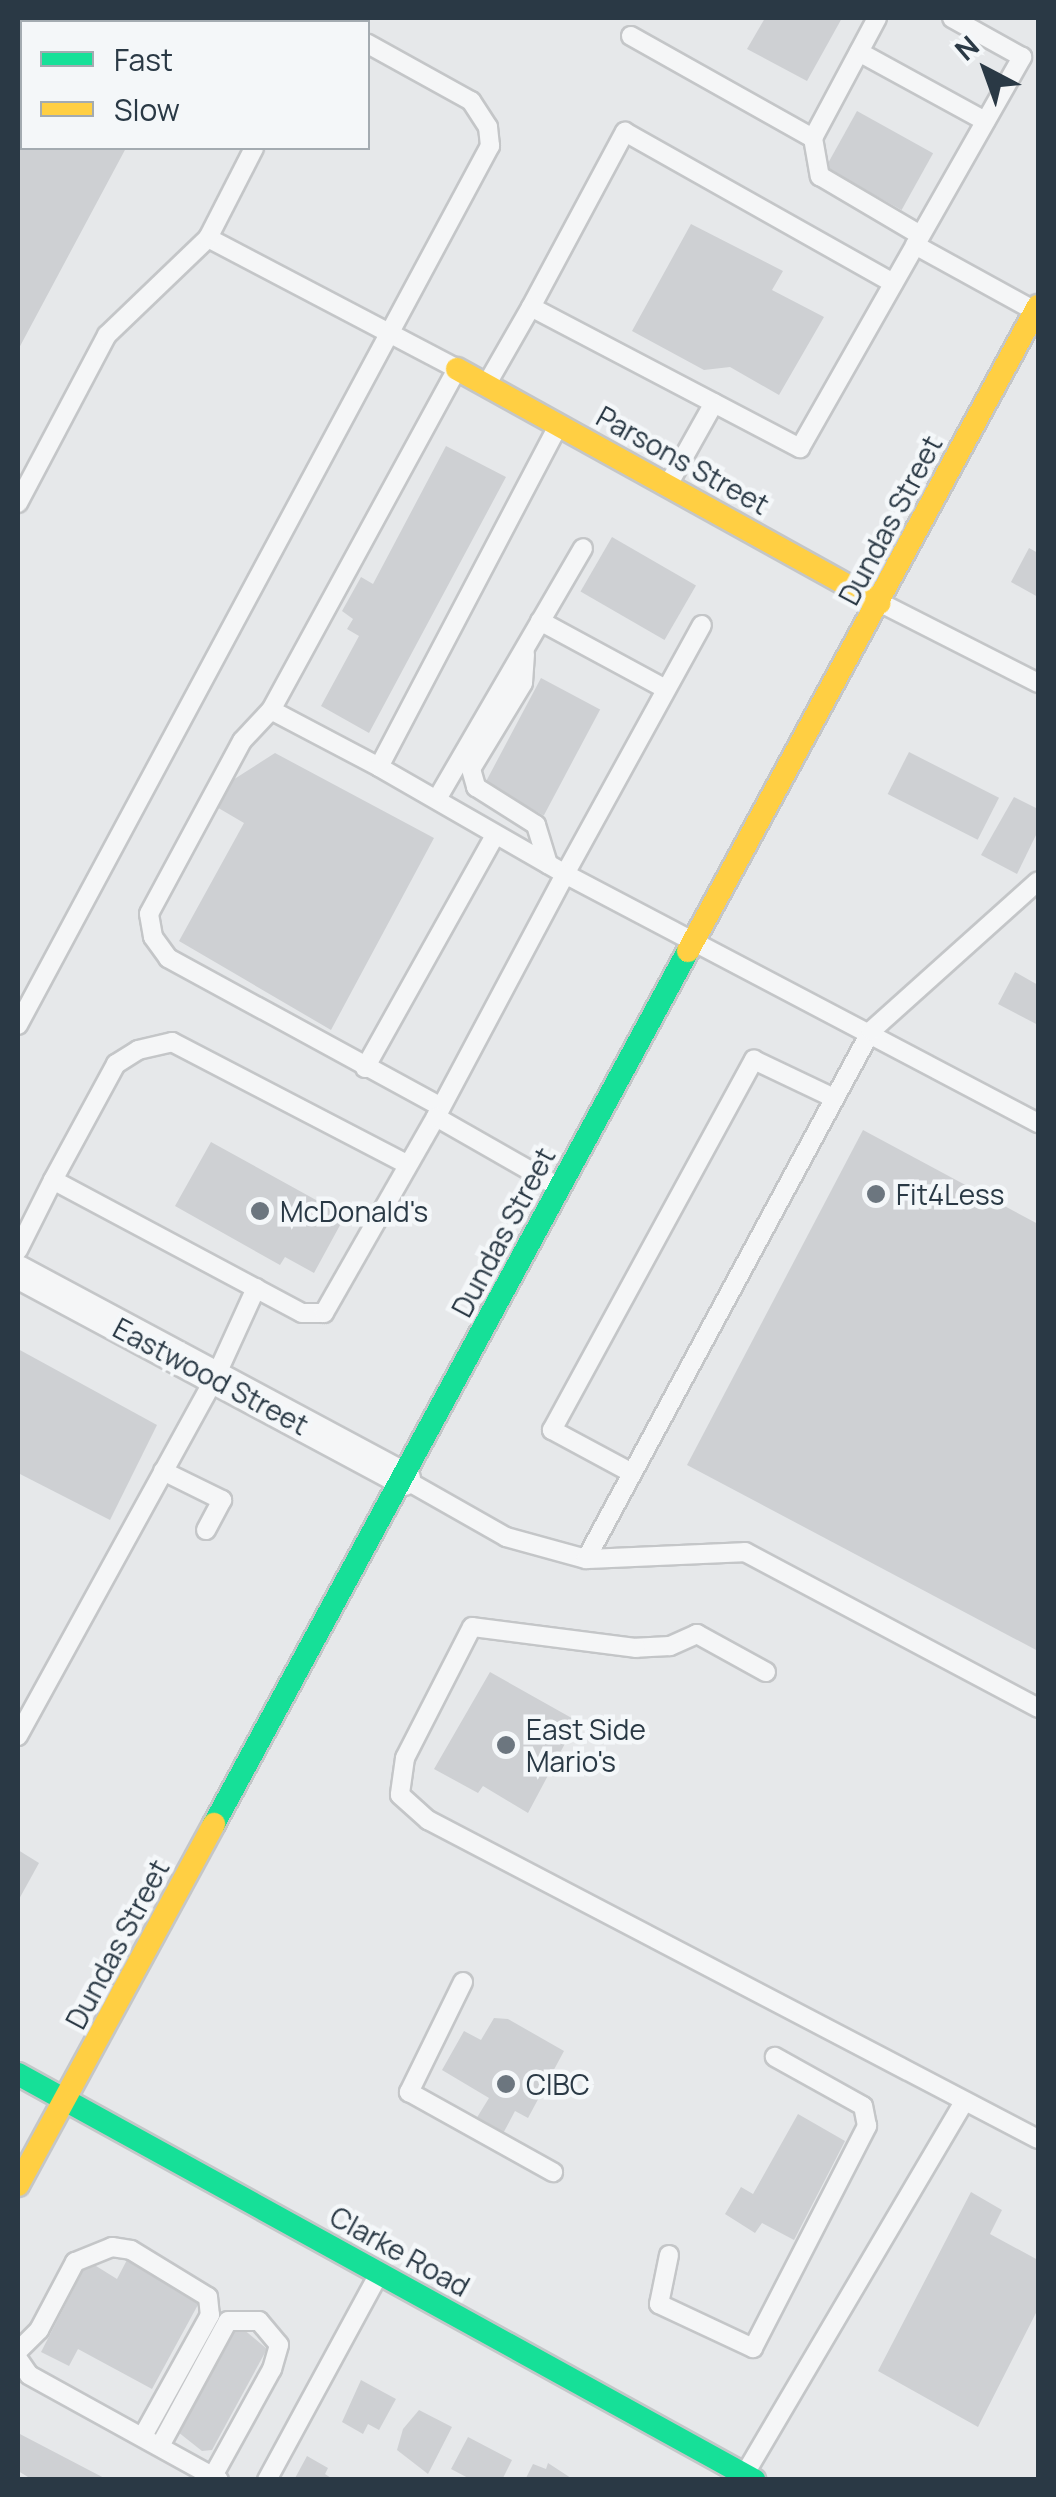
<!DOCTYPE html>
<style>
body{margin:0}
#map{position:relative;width:1056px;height:2497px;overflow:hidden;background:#e6e8ea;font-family:Manrope,sans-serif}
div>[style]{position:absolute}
.building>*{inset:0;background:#ced0d3;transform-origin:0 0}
.roads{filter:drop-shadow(2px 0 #c4c6c8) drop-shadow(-2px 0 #c4c6c8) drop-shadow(0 2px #c4c6c8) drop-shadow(0 -2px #c4c6c8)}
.lane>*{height:18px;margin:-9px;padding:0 9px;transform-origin:9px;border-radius:9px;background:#f5f6f7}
.street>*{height:32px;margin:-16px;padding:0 16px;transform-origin:16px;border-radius:16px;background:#f5f6f7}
.fast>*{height:22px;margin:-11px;padding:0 11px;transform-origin:11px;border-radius:11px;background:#16e098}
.slow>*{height:22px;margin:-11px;padding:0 11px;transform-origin:11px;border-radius:11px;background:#ffcf43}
.dots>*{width:28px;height:28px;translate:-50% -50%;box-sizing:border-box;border:5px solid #f4f7f9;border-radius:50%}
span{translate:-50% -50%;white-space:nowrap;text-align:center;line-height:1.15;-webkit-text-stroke:9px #f4f7f9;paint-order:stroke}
.street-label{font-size:28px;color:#2a3945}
.poi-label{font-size:28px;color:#2a3945}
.left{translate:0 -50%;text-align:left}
.frame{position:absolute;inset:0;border:20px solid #2a3945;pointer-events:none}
.legend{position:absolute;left:20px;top:20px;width:350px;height:130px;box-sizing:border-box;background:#f4f7f9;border:2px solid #a3abb1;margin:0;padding:12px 18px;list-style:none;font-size:30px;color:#2a3945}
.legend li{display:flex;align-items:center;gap:20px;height:50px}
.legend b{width:50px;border:2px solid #a3abb1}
.north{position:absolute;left:936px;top:20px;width:100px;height:100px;-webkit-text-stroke:8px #f4f7f9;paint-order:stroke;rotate:319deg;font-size:28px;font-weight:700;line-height:40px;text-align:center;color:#2a3945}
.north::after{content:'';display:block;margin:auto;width:35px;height:45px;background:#2a3945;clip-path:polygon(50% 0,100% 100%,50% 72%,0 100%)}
</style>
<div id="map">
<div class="building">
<div style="clip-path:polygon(18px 18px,196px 18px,22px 22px,22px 148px,126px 148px,18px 350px)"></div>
<div style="clip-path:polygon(765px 18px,842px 18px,807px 81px,747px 49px)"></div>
<div style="left:857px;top:111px;width:87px;height:65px;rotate:29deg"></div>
<div style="clip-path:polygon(691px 224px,783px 271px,772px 290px,824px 317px,779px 395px,730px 367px,704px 370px,632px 331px)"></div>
<div style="clip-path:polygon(446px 446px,506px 477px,369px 733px,321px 706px,359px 636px,347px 629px,353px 619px,342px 611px,361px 577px,373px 584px)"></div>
<div style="left:612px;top:537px;width:97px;height:63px;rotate:30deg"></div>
<div style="clip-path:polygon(1029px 548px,1038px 553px,1038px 597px,1011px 582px)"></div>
<div style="left:541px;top:678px;width:67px;height:120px;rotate:28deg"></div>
<div style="left:909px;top:752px;width:101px;height:47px;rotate:27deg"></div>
<div style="clip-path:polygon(275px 753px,434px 838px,331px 1030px,179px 941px,244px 823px,215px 806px,228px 783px)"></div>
<div style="clip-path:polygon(1014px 797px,1038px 809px,1038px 831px,1017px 874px,981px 855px)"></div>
<div style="clip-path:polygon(1015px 972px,1038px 985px,1038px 1025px,998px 1004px)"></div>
<div style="clip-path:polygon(863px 1130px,1038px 1224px,1038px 1651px,687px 1465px)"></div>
<div style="clip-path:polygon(211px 1142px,345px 1216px,314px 1273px,285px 1257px,280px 1265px,175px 1206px)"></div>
<div style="clip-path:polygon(18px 1349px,157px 1425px,110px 1520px,18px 1473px)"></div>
<div style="clip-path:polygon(490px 1672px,577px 1721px,528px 1813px,483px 1786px,478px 1793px,434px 1769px)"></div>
<div style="clip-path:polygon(18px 1850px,39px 1863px,18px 1901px)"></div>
<div style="clip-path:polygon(494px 2018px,508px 2019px,564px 2051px,528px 2118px,515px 2111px,499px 2141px,473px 2124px,489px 2098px,442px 2070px,464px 2031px,481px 2040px)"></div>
<div style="clip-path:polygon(798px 2114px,845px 2141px,794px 2240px,762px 2223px,755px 2233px,725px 2214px,741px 2187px,753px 2194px)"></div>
<div style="clip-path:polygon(971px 2192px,1002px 2210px,990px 2234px,1038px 2260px,1038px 2309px,978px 2427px,878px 2371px)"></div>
<div style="clip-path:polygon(128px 2258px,200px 2301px,152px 2389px,78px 2349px,69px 2366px,41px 2352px,88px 2261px,117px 2279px)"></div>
<div style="clip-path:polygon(242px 2328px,267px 2349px,212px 2450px,202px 2451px,178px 2432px,233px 2330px)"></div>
<div style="clip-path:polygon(361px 2380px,396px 2399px,379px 2430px,368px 2424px,363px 2434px,342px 2422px)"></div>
<div style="clip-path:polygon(419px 2410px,452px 2427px,428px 2474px,397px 2450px,403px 2429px)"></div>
<div style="clip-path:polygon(18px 2433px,108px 2480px,33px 2480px,18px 2471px)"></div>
<div style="clip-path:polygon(468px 2437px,512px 2460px,502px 2480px,472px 2480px,451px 2469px)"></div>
<div style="clip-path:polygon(307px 2456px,328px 2468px,325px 2474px,334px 2480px,294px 2480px)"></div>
<div style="clip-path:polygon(548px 2463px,574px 2480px,525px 2480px,533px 2464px,546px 2469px)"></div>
</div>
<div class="roads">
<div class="lane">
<div style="left:241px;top:18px;width:10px;rotate:24deg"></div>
<div style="left:320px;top:22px;width:2px"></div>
<div style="left:631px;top:36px;width:209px;rotate:29.3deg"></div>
<div style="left:813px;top:138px;width:136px;rotate:-61.9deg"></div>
<div style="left:859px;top:52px;width:144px;rotate:28.7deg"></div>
<div style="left:813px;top:138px;width:39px;rotate:80deg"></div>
<div style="left:820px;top:176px;width:116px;rotate:30.5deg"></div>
<div style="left:208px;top:238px;width:281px;rotate:27.7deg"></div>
<div style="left:457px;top:369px;width:388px;rotate:118.6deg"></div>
<div style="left:271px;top:710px;width:122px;rotate:27.8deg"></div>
<div style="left:915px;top:245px;width:135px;rotate:28.8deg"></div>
<div style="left:531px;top:307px;width:199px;rotate:-61.8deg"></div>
<div style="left:625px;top:132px;width:308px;rotate:29.4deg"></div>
<div style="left:488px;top:382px;width:86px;rotate:-60.2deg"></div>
<div style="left:531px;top:307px;width:304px;rotate:27.7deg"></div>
<div style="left:800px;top:448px;width:450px;rotate:-60.4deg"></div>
<div style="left:1022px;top:57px;width:80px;rotate:-150.9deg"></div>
<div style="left:558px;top:426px;width:385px;rotate:117.7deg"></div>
<div style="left:379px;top:767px;width:215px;rotate:29.9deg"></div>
<div style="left:565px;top:874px;width:284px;rotate:-61.2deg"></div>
<div style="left:668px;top:485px;width:94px;rotate:-60.7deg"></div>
<div style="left:18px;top:503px;width:190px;rotate:-62.1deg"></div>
<div style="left:107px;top:335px;width:140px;rotate:-43.8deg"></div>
<div style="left:208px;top:238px;width:101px;rotate:-62.9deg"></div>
<div style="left:883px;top:604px;width:174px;rotate:27deg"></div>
<div style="left:540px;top:621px;width:141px;rotate:28.4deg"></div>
<div style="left:525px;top:654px;width:29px;rotate:94deg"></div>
<div style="left:523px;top:683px;width:100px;rotate:121.2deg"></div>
<div style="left:471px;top:769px;width:19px;rotate:74deg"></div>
<div style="left:476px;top:787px;width:71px;rotate:32.3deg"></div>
<div style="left:536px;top:825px;width:41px;rotate:72.9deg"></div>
<div style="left:271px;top:710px;width:42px;rotate:133.1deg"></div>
<div style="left:242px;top:741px;width:196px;rotate:118.3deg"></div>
<div style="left:149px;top:914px;width:23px;rotate:80deg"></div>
<div style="left:153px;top:937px;width:26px;rotate:54deg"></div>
<div style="left:168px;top:958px;width:311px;rotate:28.6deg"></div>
<div style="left:437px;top:799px;width:290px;rotate:-59.8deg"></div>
<div style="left:18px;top:1025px;width:998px;rotate:-61.77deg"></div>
<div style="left:490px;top:146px;width:19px;rotate:-96deg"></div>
<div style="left:488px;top:127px;width:31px;rotate:-123deg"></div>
<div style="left:471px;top:101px;width:118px;rotate:-151deg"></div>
<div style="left:365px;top:1068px;width:267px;rotate:-60.8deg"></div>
<div style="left:436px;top:1117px;width:275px;rotate:-62deg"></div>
<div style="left:565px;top:874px;width:535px;rotate:27.76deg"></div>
<div style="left:53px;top:1180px;width:132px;rotate:-61.5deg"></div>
<div style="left:116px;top:1064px;width:26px;rotate:-32deg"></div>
<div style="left:138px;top:1050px;width:35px;rotate:-13deg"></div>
<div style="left:172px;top:1042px;width:266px;rotate:27.5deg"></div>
<div style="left:18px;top:1250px;width:78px;rotate:-63.4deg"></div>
<div style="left:53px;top:1180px;width:282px;rotate:28.1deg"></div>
<div style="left:302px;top:1313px;width:22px"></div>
<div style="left:324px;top:1313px;width:226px;rotate:-60.3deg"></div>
<div style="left:436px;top:1117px;width:139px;rotate:29.7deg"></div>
<div style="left:163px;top:1471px;width:66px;rotate:26.2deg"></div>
<div style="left:222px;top:1500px;width:34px;rotate:118deg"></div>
<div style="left:632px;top:1473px;width:91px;rotate:-151.7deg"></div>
<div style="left:552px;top:1430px;width:422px;rotate:-61.4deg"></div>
<div style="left:754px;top:1060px;width:89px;rotate:25.4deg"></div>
<div style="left:404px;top:1479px;width:117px;rotate:29.6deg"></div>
<div style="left:506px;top:1537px;width:83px;rotate:15.4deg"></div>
<div style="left:586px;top:1559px;width:159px;rotate:-2.5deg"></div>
<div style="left:745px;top:1552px;width:332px;rotate:28deg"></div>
<div style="left:586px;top:1559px;width:600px;rotate:-61.64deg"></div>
<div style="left:871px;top:1031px;width:224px;rotate:-41.9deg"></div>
<div style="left:766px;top:1672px;width:79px;rotate:-151.2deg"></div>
<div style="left:697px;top:1634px;width:30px;rotate:156deg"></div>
<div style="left:670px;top:1646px;width:34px;rotate:177deg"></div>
<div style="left:636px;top:1648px;width:165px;rotate:-172.7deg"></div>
<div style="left:472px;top:1627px;width:147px;rotate:117.1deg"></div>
<div style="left:405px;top:1758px;width:37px;rotate:98deg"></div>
<div style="left:400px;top:1795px;width:38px;rotate:42deg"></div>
<div style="left:428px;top:1820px;width:688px;rotate:27.61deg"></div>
<div style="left:18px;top:1736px;width:409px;rotate:-61.2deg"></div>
<div style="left:215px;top:1378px;width:99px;rotate:-65.5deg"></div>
<div style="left:463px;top:1982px;width:123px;rotate:116.1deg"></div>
<div style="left:409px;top:2092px;width:165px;rotate:29.1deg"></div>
<div style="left:669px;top:2255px;width:50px;rotate:101.5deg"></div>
<div style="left:659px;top:2304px;width:104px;rotate:25.1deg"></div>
<div style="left:753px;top:2348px;width:250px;rotate:-62.8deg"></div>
<div style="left:867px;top:2126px;width:20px;rotate:-101deg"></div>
<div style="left:863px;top:2106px;width:101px;rotate:-150.9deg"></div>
<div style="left:18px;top:2351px;width:30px;rotate:-45deg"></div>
<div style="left:39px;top:2330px;width:77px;rotate:-62.1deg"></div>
<div style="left:75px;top:2262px;width:40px;rotate:-22deg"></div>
<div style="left:112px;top:2247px;width:19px;rotate:9deg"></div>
<div style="left:131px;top:2250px;width:90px;rotate:31.4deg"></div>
<div style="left:208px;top:2297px;width:18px;rotate:84deg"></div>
<div style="left:210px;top:2315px;width:138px;rotate:119deg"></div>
<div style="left:18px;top:2359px;width:19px;rotate:55deg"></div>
<div style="left:29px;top:2375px;width:217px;rotate:28.9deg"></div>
<div style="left:160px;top:2446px;width:142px;rotate:-61.5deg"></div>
<div style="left:228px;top:2321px;width:31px"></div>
<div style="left:259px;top:2321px;width:31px;rotate:50deg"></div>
<div style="left:279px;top:2345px;width:25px;rotate:106deg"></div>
<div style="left:272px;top:2369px;width:122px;rotate:118.9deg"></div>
<div style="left:746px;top:2472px;width:429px;rotate:-59.5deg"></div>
<div style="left:267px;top:2480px;width:234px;rotate:-61.5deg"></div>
</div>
<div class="street">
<div style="left:18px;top:1272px;width:438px;rotate:28.2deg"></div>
</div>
<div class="fast">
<div style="left:214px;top:1824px;width:993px;rotate:-61.5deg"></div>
<div style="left:18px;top:2074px;width:841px;rotate:28.88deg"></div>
</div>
<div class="slow">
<div style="left:457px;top:369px;width:483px;rotate:29deg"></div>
<div style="left:688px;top:951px;width:734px;rotate:-61.51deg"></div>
<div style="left:18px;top:2185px;width:411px;rotate:-61.5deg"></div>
</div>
</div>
<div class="dots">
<div style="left:876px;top:1194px;background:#6c767f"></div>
<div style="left:260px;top:1211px;background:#6c767f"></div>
<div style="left:506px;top:1745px;background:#6c767f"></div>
<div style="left:506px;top:2084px;background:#6c767f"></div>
</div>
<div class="street-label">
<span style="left:683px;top:460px;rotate:29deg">Parsons Street</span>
<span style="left:890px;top:520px;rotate:-62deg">Dundas Street</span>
<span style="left:503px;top:1232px;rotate:-62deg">Dundas Street</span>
<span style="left:211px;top:1376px;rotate:28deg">Eastwood Street</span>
<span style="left:117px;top:1944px;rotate:-62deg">Dundas Street</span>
<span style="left:400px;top:2251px;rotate:29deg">Clarke Road</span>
</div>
<div class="poi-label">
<span class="left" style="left:896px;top:1194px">Fit4Less</span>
<span class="left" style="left:280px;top:1211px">McDonald's</span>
<span class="left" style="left:526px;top:1745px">East Side<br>Mario's</span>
<span class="left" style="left:526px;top:2084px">CIBC</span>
</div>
<div class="frame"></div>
<ul class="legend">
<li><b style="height:12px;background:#16e098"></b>Fast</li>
<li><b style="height:12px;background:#ffcf43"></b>Slow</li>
</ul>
<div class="north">N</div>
</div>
